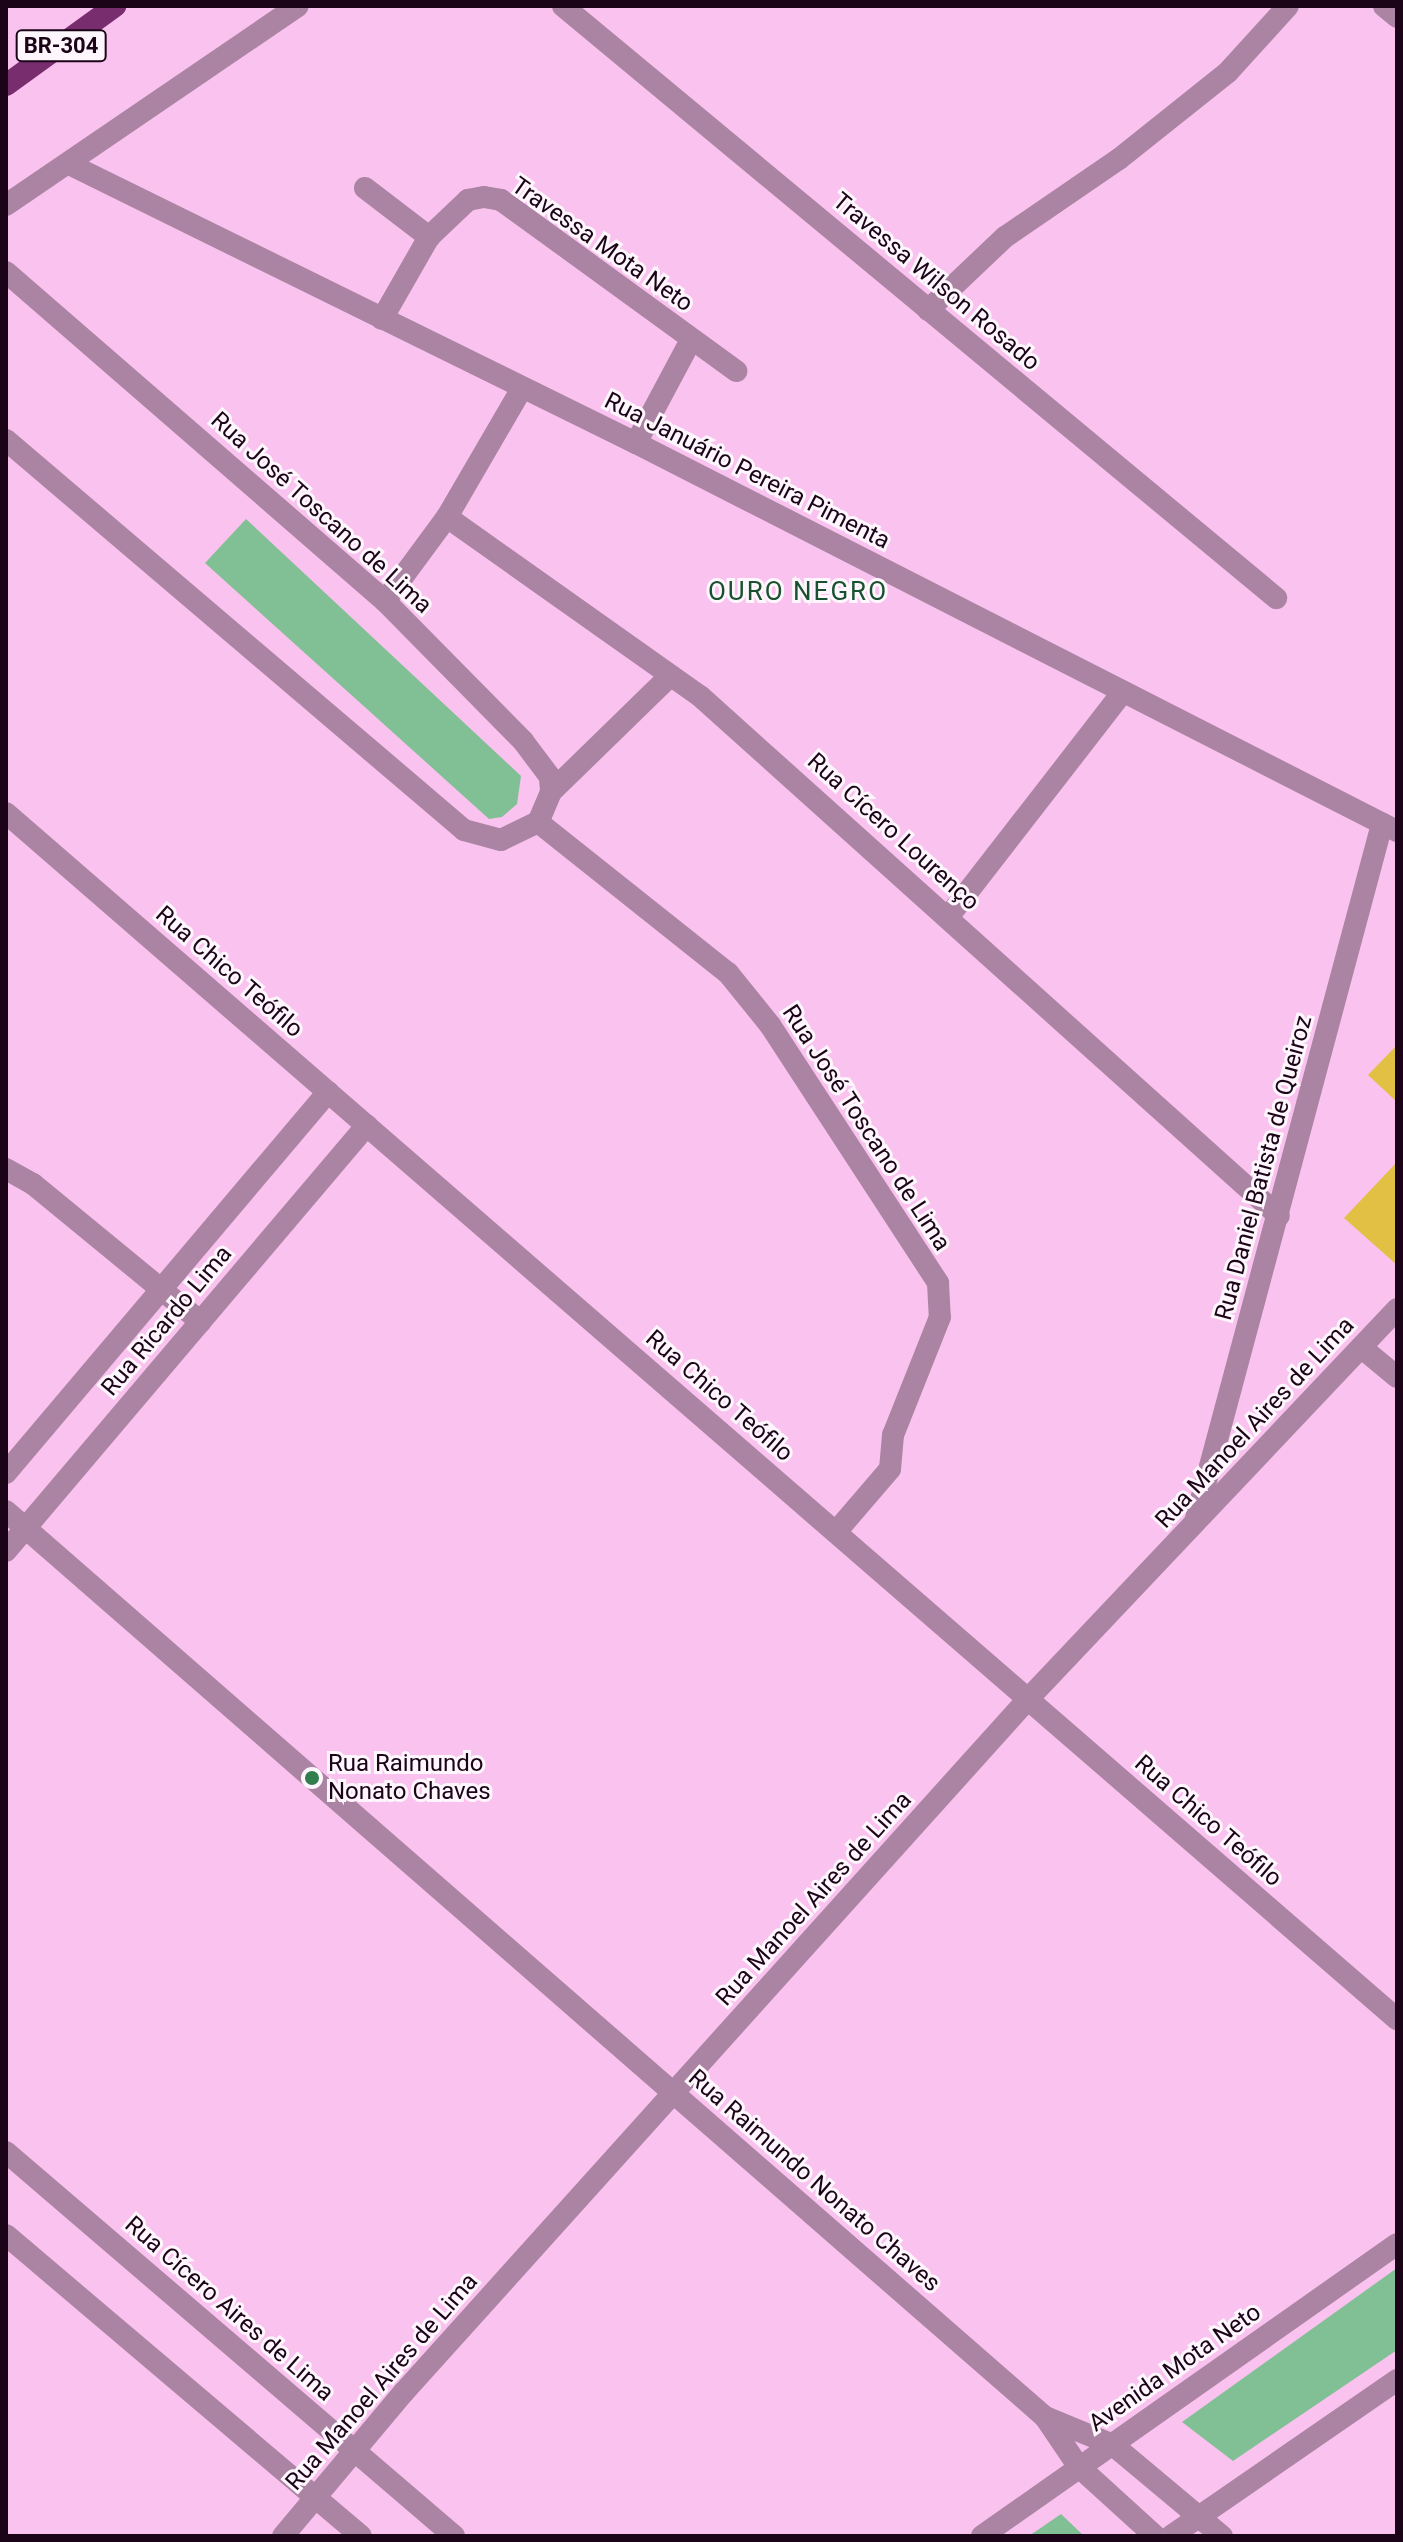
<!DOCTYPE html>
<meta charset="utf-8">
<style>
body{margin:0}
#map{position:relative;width:1403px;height:2542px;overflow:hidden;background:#fac3ef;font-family:Roboto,sans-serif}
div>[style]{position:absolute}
.green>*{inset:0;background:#81bf94}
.building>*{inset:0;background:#e1c044}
.minor>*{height:22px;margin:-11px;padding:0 11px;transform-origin:11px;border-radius:11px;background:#ab84a4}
.trunk>*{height:22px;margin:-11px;padding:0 11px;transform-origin:11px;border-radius:11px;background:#782d6e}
.dots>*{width:22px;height:22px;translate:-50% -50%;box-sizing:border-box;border:4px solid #fdf6fc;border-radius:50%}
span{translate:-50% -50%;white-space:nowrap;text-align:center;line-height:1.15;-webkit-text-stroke:6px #fdf6fc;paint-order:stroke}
.shield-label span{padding:2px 6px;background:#fdf6fc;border:2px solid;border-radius:6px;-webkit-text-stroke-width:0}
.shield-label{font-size:22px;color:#1b0417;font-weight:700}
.street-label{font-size:24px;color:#1b0417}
.poi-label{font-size:24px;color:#1b0417}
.left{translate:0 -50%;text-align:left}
.neighbourhood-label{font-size:26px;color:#19502f;letter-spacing:2px}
.frame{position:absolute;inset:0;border:8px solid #1b0417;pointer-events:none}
</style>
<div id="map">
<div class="green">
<div style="clip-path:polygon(246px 519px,521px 776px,517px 804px,502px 817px,489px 819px,205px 563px)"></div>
<div style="clip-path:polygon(1397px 2268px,1397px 2350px,1233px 2461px,1182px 2422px)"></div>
<div style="clip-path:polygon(1061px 2514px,1084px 2536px,1029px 2536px)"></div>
</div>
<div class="building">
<div style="clip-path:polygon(1397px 1045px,1397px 1102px,1368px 1075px)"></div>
<div style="clip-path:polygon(1397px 1162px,1397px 1265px,1344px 1218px)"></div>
</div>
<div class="minor">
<div style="left:563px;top:6px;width:927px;rotate:39.7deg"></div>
<div style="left:1384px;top:6px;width:17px;rotate:40deg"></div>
<div style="left:69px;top:164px;width:632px;rotate:26.2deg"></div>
<div style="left:636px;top:443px;width:854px;rotate:27.02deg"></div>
<div style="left:365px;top:188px;width:81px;rotate:37.4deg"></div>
<div style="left:6px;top:205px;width:353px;rotate:-34.3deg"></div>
<div style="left:6px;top:272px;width:502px;rotate:40.96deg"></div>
<div style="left:385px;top:601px;width:197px;rotate:45.4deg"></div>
<div style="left:523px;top:741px;width:45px;rotate:53.1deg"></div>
<div style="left:550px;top:777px;width:15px;rotate:86deg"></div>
<div style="left:551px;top:792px;width:33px;rotate:113deg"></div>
<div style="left:538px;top:822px;width:41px;rotate:154.1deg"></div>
<div style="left:501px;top:840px;width:38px;rotate:-165deg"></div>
<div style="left:464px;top:830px;width:602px;rotate:-139.58deg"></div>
<div style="left:928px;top:310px;width:106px;rotate:-43.5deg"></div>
<div style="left:1005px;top:237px;width:138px;rotate:-34.4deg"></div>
<div style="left:1119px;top:159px;width:139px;rotate:-38.6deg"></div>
<div style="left:1228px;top:72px;width:89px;rotate:-47.7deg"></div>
<div style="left:382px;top:319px;width:95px;rotate:-60.2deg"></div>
<div style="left:429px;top:237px;width:54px;rotate:-43.5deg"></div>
<div style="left:468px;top:200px;width:16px;rotate:-11deg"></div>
<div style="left:484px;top:197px;width:17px;rotate:10deg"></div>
<div style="left:501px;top:200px;width:291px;rotate:36deg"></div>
<div style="left:636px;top:443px;width:117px;rotate:-61.9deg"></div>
<div style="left:447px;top:517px;width:310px;rotate:35.3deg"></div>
<div style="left:700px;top:696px;width:778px;rotate:41.93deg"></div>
<div style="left:385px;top:601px;width:104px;rotate:-53.6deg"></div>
<div style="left:447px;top:517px;width:149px;rotate:-59.8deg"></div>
<div style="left:551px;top:792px;width:166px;rotate:-44.3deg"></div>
<div style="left:6px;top:813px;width:1841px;rotate:40.93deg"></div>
<div style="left:538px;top:822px;width:243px;rotate:38.5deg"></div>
<div style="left:728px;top:973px;width:67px;rotate:51.1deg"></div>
<div style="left:770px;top:1025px;width:308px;rotate:56.9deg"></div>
<div style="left:938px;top:1283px;width:34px;rotate:87deg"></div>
<div style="left:940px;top:1317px;width:127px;rotate:111.7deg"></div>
<div style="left:893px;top:1435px;width:34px;rotate:95deg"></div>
<div style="left:890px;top:1469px;width:83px;rotate:130.6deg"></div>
<div style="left:949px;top:916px;width:284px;rotate:-52.2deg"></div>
<div style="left:6px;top:1169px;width:31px;rotate:29deg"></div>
<div style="left:33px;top:1184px;width:217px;rotate:39.4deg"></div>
<div style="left:1362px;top:1348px;width:45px;rotate:39.6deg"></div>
<div style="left:6px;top:1473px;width:499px;rotate:-49.8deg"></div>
<div style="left:6px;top:1511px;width:1379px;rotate:41.09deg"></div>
<div style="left:1045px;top:2417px;width:59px;rotate:56deg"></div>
<div style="left:1078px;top:2466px;width:104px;rotate:42.3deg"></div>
<div style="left:1195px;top:1522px;width:723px;rotate:-75deg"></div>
<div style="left:6px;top:1551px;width:558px;rotate:-49.72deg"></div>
<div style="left:6px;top:2152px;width:590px;rotate:40.6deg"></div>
<div style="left:6px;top:2235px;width:465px;rotate:40.3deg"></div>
<div style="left:1045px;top:2417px;width:74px;rotate:22.4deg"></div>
<div style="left:1113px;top:2445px;width:142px;rotate:39.9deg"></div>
<div style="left:283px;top:2536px;width:188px;rotate:-50deg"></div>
<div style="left:404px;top:2392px;width:933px;rotate:-48deg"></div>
<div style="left:1028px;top:1699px;width:537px;rotate:-46.58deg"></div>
<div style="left:982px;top:2536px;width:507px;rotate:-35.13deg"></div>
<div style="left:1171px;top:2536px;width:275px;rotate:-34.6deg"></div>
</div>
<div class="trunk">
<div style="left:6px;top:85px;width:135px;rotate:-35.9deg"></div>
</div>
<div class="dots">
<div style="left:312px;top:1778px;background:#307e4e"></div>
</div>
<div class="shield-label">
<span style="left:61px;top:46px">BR-304</span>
</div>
<div class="street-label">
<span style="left:602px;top:245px;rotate:35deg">Travessa Mota Neto</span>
<span style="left:936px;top:282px;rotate:40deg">Travessa Wilson Rosado</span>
<span style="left:747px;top:471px;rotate:27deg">Rua Januário Pereira Pimenta</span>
<span style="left:321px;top:513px;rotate:42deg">Rua José Toscano de Lima</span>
<span style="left:893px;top:832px;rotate:42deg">Rua Cícero Lourenço</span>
<span style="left:229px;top:972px;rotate:41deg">Rua Chico Teófilo</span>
<span style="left:866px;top:1128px;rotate:57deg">Rua José Toscano de Lima</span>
<span style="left:1264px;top:1168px;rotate:-75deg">Rua Daniel Batista de Queiroz</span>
<span style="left:167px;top:1321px;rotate:-50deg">Rua Ricardo Lima</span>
<span style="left:719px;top:1396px;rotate:41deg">Rua Chico Teófilo</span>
<span style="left:1255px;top:1423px;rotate:-47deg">Rua Manoel Aires de Lima</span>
<span style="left:1208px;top:1821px;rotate:41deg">Rua Chico Teófilo</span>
<span style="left:814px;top:1899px;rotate:-48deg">Rua Manoel Aires de Lima</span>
<span style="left:814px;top:2181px;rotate:41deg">Rua Raimundo Nonato Chaves</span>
<span style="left:229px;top:2309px;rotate:41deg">Rua Cícero Aires de Lima</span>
<span style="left:1175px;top:2368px;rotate:-35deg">Avenida Mota Neto</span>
<span style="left:382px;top:2382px;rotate:-49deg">Rua Manoel Aires de Lima</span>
</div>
<div class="poi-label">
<span class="left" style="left:328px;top:1778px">Rua Raimundo<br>Nonato Chaves</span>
</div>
<div class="neighbourhood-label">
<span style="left:798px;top:592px">OURO NEGRO</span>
</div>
<div class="frame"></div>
</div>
